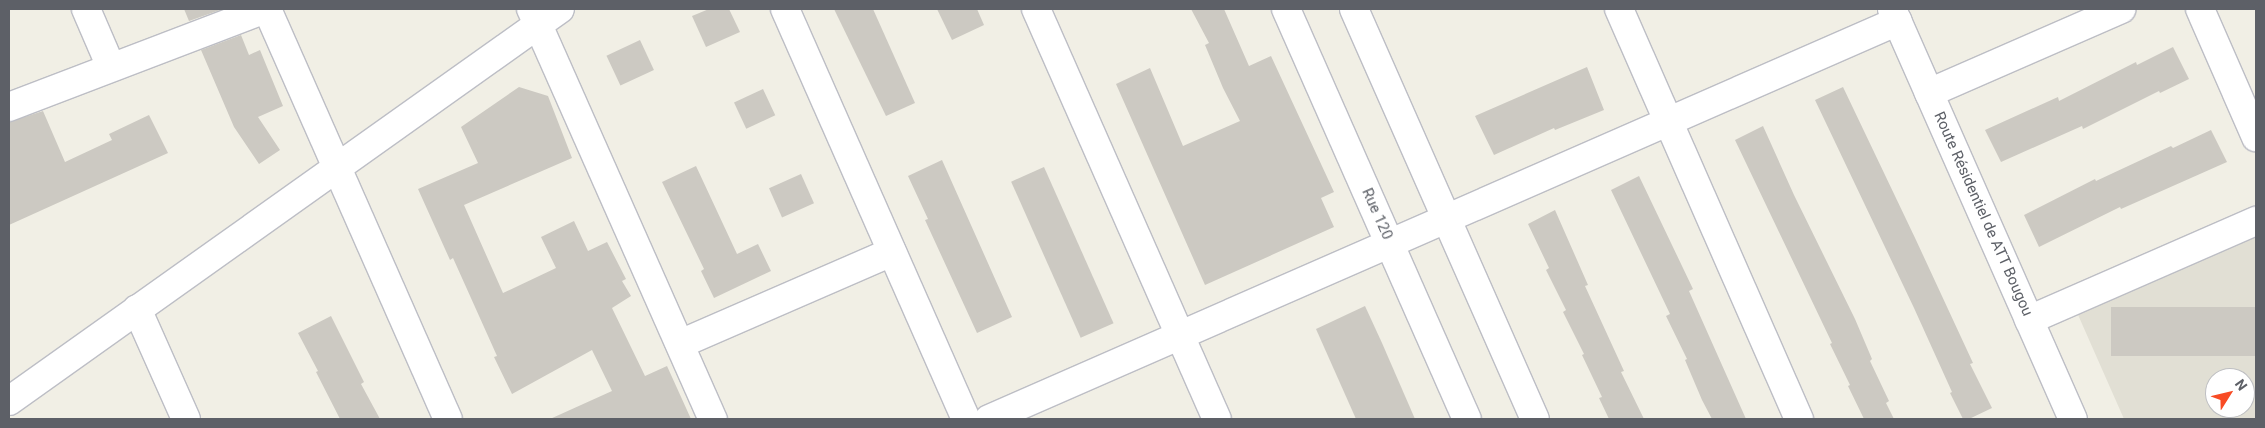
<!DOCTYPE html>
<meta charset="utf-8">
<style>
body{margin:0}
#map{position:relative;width:2265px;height:428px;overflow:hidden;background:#f1efe5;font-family:Roboto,sans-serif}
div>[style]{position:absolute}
.education>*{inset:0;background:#e1dfd4}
.building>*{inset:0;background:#ccc9c2;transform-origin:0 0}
.roads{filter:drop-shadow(1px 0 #bdbec5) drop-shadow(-1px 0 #bdbec5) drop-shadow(0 1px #bdbec5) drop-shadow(0 -1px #bdbec5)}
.minor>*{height:28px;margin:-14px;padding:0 14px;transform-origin:14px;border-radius:14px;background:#fff}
.tertiary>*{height:28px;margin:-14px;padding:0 14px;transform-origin:14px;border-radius:14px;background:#fff}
span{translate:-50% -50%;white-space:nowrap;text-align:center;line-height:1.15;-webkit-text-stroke:4px #fff;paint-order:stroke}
.street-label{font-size:15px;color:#5d6067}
.frame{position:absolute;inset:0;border:10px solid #5d6067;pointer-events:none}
.north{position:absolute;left:2205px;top:368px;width:50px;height:50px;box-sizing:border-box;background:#fff;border:1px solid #bebfc2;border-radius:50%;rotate:54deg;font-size:14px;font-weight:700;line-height:20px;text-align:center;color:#5d6067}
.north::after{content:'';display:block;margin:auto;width:18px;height:22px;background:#f84b24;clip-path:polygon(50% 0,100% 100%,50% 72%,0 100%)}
</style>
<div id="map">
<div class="education">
<div style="clip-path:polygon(evenodd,2256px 230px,2256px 419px,2124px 419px,2075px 308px,2256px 230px,2215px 378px,2245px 378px,2245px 408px,2215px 408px,2215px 378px)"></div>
</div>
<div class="building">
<div style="clip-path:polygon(184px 9px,219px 9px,220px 10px,189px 21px)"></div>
<div style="clip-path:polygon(709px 9px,729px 9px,740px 32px,706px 47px,692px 16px)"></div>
<div style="clip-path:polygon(834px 9px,873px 9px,915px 103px,886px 116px)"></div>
<div style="clip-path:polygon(937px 9px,977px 9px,984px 25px,952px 40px)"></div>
<div style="clip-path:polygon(1191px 9px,1224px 9px,1249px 66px,1271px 56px,1334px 192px,1321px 198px,1334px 227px,1205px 285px,1116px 84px,1150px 68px,1183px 146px,1240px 121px,1223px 88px,1205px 45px,1209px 43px)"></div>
<div style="clip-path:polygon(241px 35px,249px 55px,260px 50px,283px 106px,258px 117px,280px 150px,259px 164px,234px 127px,201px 50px)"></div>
<div style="left:640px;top:40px;width:33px;height:37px;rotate:65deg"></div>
<div style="clip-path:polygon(2173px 47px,2189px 79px,2160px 93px,2159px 91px,2083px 129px,2082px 126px,2001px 162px,1985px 130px,2058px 97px,2059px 101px,2136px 62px,2137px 65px)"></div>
<div style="clip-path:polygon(1587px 67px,1604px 110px,1555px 130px,1554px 128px,1494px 155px,1475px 116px)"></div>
<div style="clip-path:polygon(519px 87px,548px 96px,572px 158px,464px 205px,503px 293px,556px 268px,541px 237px,574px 221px,588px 251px,607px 242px,626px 279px,622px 281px,631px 296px,612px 308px,645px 376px,667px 366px,691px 419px,550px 419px,612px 391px,592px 350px,512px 394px,494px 357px,497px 356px,453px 258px,450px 260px,418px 189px,478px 163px,461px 127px)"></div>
<div style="clip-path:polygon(1843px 87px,1916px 240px,1973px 363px,1970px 364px,1992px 408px,1969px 419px,1963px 419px,1950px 393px,1952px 392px,1914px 308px,1815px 100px)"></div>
<div style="left:763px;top:89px;width:29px;height:32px;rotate:65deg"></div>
<div style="clip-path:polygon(43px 111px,65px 162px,112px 140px,109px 134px,149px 115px,168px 153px,9px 225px,9px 122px)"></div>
<div style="clip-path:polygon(1763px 126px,1794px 195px,1855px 319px,1872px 359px,1870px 361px,1889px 401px,1886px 403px,1894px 419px,1864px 419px,1848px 386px,1850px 385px,1830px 344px,1832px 343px,1735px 140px)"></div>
<div style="clip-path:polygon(2211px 130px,2227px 162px,2121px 209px,2120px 207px,2039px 247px,2024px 215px,2095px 179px,2096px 181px,2171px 146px,2173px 148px)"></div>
<div style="clip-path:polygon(942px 160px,1012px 317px,977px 333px,925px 220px,928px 219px,908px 176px)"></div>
<div style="clip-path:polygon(696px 166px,737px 254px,758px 244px,771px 271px,714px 298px,701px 271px,704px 269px,662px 182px)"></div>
<div style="left:1044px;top:167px;width:171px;height:36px;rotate:66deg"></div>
<div style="left:801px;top:174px;width:32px;height:35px;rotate:66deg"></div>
<div style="clip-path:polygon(1639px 176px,1693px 289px,1689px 291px,1746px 419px,1712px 419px,1702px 400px,1685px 360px,1687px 359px,1666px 316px,1670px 314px,1611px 190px)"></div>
<div style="clip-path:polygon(1555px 210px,1588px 285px,1585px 286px,1624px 371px,1621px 372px,1644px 419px,1609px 419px,1599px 398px,1602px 397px,1582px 355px,1584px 354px,1563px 312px,1566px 310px,1546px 270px,1549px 268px,1528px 224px)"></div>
<div style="clip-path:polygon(1365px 306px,1382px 343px,1415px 419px,1356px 419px,1316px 329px)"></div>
<div style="left:2256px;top:307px;width:49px;height:145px;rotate:90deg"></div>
<div style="clip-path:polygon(331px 316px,364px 382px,361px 384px,380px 419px,340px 419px,316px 372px,318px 371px,298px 333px)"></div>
</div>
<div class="roads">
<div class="minor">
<div style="left:86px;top:9px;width:63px;rotate:66.7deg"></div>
<div style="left:267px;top:9px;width:448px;rotate:66.2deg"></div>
<div style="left:531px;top:9px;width:449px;rotate:66.1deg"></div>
<div style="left:785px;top:9px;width:448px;rotate:66.2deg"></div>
<div style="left:1036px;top:9px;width:448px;rotate:66.2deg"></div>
<div style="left:1286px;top:9px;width:448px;rotate:66.2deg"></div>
<div style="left:1619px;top:9px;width:448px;rotate:66.3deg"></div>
<div style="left:2200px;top:9px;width:140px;rotate:66.4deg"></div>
<div style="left:1929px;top:93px;width:210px;rotate:-23.6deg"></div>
<div style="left:9px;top:107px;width:274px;rotate:-20.9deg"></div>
<div style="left:137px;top:309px;width:120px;rotate:66deg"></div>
<div style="left:2029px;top:320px;width:248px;rotate:-23.6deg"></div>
<div style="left:680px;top:344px;width:231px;rotate:-23.5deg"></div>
<div style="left:989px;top:419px;width:992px;rotate:-23.65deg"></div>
</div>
<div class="tertiary">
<div style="left:1354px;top:9px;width:448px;rotate:66.2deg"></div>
<div style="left:1892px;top:9px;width:448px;rotate:66.2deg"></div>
<div style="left:9px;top:401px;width:676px;rotate:-35.43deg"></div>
</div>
</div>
<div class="street-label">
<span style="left:1377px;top:214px;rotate:66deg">Rue 120</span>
<span style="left:1983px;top:214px;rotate:66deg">Route Résidentiel de ATT Bougou</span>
</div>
<div class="frame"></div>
<div class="north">N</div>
</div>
